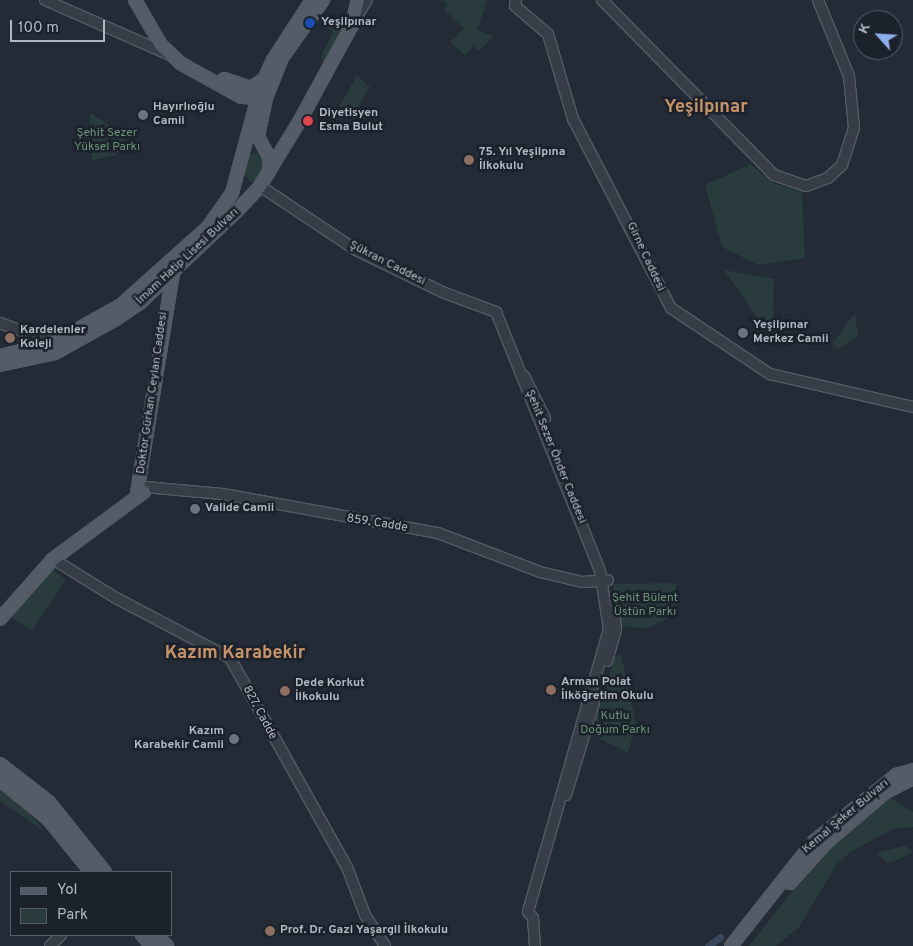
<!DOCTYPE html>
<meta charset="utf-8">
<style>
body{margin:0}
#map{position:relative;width:913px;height:946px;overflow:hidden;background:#232b36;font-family:Overpass,sans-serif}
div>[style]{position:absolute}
.green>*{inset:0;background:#293b3c}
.canal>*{height:7px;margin:-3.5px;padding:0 3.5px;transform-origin:3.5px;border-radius:3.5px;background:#3a485e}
.roads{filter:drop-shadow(1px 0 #545b65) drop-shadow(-1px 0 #545b65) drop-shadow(0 1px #545b65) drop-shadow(0 -1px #545b65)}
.minor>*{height:10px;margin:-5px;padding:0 5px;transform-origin:5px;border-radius:5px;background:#363d47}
.major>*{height:12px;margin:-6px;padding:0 6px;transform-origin:6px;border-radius:6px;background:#545c67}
.dots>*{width:14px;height:14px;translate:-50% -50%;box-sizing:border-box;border:2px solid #1c222c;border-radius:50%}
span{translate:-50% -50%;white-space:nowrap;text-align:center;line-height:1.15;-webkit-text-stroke:5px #1c222c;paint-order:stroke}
.poi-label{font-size:12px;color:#b1b8c3;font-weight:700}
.left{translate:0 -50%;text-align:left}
.right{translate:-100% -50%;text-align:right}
.park-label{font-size:12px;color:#6b9275}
.street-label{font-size:12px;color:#b1b8c3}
.district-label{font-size:18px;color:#c89467;font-weight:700}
.legend{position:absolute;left:10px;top:871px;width:162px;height:65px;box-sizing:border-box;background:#1c222c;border:1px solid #585e68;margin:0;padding:6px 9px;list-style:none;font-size:15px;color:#b1b8c3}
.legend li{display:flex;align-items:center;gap:10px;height:25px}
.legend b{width:25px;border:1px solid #585e68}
.north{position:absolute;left:853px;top:10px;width:50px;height:50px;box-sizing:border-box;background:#1c222c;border:1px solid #585e68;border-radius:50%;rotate:296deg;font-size:14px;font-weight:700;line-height:20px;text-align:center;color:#b1b8c3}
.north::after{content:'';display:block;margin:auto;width:18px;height:22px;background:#8dafed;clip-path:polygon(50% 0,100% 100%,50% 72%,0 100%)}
.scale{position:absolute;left:10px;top:20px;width:95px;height:22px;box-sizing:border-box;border:2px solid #b1b8c3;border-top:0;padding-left:6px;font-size:15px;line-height:18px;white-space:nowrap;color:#b1b8c3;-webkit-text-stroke:4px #1c222c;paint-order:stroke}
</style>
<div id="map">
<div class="green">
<div style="clip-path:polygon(443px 0,487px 0,477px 30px,494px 36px,479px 51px,474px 46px,465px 55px,450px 42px,464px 29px,444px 9px,447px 5px)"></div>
<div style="clip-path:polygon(335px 17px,344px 31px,324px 66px,321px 57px,333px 32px,322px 23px)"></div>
<div style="clip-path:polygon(357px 75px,370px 87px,353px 115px,339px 107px)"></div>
<div style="clip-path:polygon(90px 113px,126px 135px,116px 155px,92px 160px)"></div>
<div style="clip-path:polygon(256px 152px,265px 163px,257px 180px,250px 182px,243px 172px,249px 156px)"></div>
<div style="clip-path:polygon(751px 164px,773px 183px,802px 191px,805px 258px,758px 265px,722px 247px,705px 185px)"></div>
<div style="clip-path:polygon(724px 270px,774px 279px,773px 323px,764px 327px)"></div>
<div style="clip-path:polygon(855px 313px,858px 336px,838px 349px,832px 344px)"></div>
<div style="clip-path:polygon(51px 568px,66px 580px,32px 630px,10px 617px)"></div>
<div style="clip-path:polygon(676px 583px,677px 605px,667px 619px,645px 629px,620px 625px,613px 584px)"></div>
<div style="clip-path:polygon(621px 655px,636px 723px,628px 753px,591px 734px,615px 656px)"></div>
<div style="clip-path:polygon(0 789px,35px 819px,67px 861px,45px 832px,0 801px)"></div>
<div style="clip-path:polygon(890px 798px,913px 812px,913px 827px,893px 829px,850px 852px,837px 864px,799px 927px,776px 946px,749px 946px,820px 856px)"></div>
<div style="clip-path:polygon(905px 846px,913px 852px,895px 861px,887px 863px,876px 853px)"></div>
</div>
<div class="canal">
<div style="left:708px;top:946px;width:15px;rotate:-37deg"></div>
</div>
<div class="roads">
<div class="minor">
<div style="left:45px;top:0;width:137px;rotate:23.7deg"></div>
<div style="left:516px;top:0;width:6px;rotate:99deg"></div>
<div style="left:515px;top:6px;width:43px;rotate:40.3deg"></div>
<div style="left:548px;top:34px;width:89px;rotate:73.6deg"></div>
<div style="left:573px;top:119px;width:213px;rotate:62.6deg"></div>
<div style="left:671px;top:308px;width:119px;rotate:33.7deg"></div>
<div style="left:770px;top:374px;width:147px;rotate:13deg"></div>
<div style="left:602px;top:0;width:245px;rotate:45.5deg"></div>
<div style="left:774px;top:175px;width:34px;rotate:19deg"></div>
<div style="left:806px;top:186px;width:23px;rotate:-20deg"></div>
<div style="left:828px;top:178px;width:19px;rotate:-43deg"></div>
<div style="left:842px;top:165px;width:39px;rotate:-72deg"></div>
<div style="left:854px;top:128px;width:52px;rotate:-95.5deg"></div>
<div style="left:849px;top:76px;width:82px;rotate:-112.2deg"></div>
<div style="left:355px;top:19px;width:22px;rotate:-58deg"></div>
<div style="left:260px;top:186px;width:115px;rotate:33.7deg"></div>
<div style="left:356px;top:250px;width:96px;rotate:26deg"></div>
<div style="left:442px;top:292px;width:58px;rotate:20.3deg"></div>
<div style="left:496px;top:312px;width:279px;rotate:68.1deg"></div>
<div style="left:600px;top:571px;width:59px;rotate:81.2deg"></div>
<div style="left:609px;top:629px;width:294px;rotate:106deg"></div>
<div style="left:528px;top:912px;width:8px;rotate:50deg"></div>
<div style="left:533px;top:918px;width:28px;rotate:86deg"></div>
<div style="left:0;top:323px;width:57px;rotate:20.7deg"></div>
<div style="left:524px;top:376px;width:47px;rotate:63.4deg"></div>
<div style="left:145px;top:487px;width:78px;rotate:5.1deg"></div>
<div style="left:223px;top:494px;width:219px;rotate:10.3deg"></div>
<div style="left:438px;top:533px;width:109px;rotate:20.9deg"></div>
<div style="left:540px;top:572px;width:43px;rotate:13.4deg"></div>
<div style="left:582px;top:582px;width:26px;rotate:-4deg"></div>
<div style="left:53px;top:559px;width:74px;rotate:31.8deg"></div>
<div style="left:116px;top:598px;width:129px;rotate:27.8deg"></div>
<div style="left:230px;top:658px;width:240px;rotate:60.8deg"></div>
<div style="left:347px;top:867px;width:51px;rotate:69.4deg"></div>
<div style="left:365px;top:915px;width:37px;rotate:57deg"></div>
<div style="left:607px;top:661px;width:33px;rotate:-74deg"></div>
<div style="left:616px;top:629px;width:20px;rotate:-96deg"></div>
<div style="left:566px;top:795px;width:96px;rotate:-73.1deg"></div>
<div style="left:50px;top:946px;width:16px;rotate:-45deg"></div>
</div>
<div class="major">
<div style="left:135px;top:0;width:52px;rotate:60deg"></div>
<div style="left:161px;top:45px;width:26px;rotate:43deg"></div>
<div style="left:180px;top:63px;width:70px;rotate:29.1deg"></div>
<div style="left:241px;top:97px;width:23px;rotate:2deg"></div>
<div style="left:224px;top:79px;width:28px;rotate:18deg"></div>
<div style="left:251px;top:88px;width:16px;rotate:-35deg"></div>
<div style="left:269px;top:172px;width:13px;rotate:-86deg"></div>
<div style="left:270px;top:159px;width:26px;rotate:-118deg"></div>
<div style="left:258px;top:136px;width:39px;rotate:-78deg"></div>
<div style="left:266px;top:98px;width:43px;rotate:-68.2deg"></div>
<div style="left:282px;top:58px;width:71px;rotate:-54.7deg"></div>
<div style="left:0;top:356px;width:55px;rotate:-13.8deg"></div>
<div style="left:53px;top:343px;width:78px;rotate:-29.2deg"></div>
<div style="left:121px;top:305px;width:117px;rotate:-41.9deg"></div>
<div style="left:208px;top:227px;width:42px;rotate:-54.8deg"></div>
<div style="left:232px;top:193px;width:108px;rotate:-74.9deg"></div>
<div style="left:260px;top:89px;width:32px;rotate:-66deg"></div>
<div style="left:273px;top:60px;width:72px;rotate:-57deg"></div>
<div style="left:0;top:365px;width:56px;rotate:-12.3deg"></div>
<div style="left:55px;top:353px;width:70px;rotate:-29.1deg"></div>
<div style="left:116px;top:319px;width:29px;rotate:-34deg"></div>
<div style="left:140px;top:303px;width:134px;rotate:-43.5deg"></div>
<div style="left:237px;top:211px;width:34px;rotate:-47deg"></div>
<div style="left:260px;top:186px;width:75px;rotate:-58.6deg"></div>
<div style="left:299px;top:122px;width:111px;rotate:-61.3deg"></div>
<div style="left:352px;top:25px;width:26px;rotate:-77deg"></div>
<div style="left:137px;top:493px;width:224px;rotate:-80.7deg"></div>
<div style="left:0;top:619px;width:80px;rotate:-48.5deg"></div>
<div style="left:53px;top:559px;width:113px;rotate:-36.4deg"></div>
<div style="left:0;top:764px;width:62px;rotate:37.8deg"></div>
<div style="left:49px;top:802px;width:90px;rotate:51.3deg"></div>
<div style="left:0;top:780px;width:62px;rotate:39.1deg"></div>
<div style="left:48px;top:819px;width:68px;rotate:50.9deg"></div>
<div style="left:790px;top:883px;width:54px;rotate:-48deg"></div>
<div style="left:826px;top:843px;width:79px;rotate:-40.4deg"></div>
<div style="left:886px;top:792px;width:30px;rotate:-27deg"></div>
<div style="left:142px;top:935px;width:15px;rotate:48deg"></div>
<div style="left:156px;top:935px;width:16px;rotate:45deg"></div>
<div style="left:731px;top:946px;width:132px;rotate:-51.7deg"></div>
<div style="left:813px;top:842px;width:107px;rotate:-38.9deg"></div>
<div style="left:896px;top:775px;width:18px;rotate:-16deg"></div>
</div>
</div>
<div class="dots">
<div style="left:310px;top:23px;background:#1a4fb4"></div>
<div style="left:143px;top:115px;background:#6b7280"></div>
<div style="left:308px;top:121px;background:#e0444e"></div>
<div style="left:469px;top:160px;background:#8d6e63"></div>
<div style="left:743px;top:333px;background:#6b7280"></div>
<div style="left:10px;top:338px;background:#8d6e63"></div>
<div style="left:195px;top:509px;background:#6b7280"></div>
<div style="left:551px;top:690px;background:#8d6e63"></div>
<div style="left:285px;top:691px;background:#8d6e63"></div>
<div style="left:234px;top:739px;background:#6b7280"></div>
<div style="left:270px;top:931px;background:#8d6e63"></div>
</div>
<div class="poi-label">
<span class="left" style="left:321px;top:23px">Yeşilpınar</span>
<span class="left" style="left:153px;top:115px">Hayırlıoğlu<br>Camii</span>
<span class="left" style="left:319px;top:121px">Diyetisyen<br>Esma Bulut</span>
<span class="left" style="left:479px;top:160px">75. Yıl Yeşilpına<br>İlkokulu</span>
<span class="left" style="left:753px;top:333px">Yeşilpınar<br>Merkez Camii</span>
<span class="left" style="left:20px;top:338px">Kardelenler<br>Koleji</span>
<span class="left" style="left:205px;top:509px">Valide Camii</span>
<span class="left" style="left:561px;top:690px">Arman Polat<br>İlköğretim Okulu</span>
<span class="left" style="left:295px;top:691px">Dede Korkut<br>İlkokulu</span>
<span class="right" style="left:224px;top:739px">Kazım<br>Karabekir Camii</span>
<span class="left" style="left:280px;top:931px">Prof. Dr. Gazi Yaşargil İlkokulu</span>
</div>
<div class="park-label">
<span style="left:107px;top:141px">Şehit Sezer<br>Yüksel Parkı</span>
<span style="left:645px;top:606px">Şehit Bülent<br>Üstün Parkı</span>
<span style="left:615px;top:724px">Kutlu<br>Doğum Parkı</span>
</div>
<div class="street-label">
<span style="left:188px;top:257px;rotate:-43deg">İmam Hatip Lisesi Bulvarı</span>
<span style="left:645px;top:257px;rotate:65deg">Girne Caddesi</span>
<span style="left:387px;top:264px;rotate:27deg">Şükran Caddesi</span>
<span style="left:153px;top:393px;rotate:-82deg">Doktor Gürkan Ceylan Caddesi</span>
<span style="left:555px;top:457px;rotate:68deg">Şehit Sezer Önder Caddesi</span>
<span style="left:377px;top:524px;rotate:9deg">859. Cadde</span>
<span style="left:259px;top:713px;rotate:62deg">827. Cadde</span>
<span style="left:846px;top:817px;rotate:-40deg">Kemal Şeker Bulvarı</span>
</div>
<div class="district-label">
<span style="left:706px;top:108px">Yeşilpınar</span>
<span style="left:235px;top:654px">Kazım Karabekir</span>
</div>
<ul class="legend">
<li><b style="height:6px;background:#545c67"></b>Yol</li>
<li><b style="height:14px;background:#293b3c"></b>Park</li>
</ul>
<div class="north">K</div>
<div class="scale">100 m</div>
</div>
